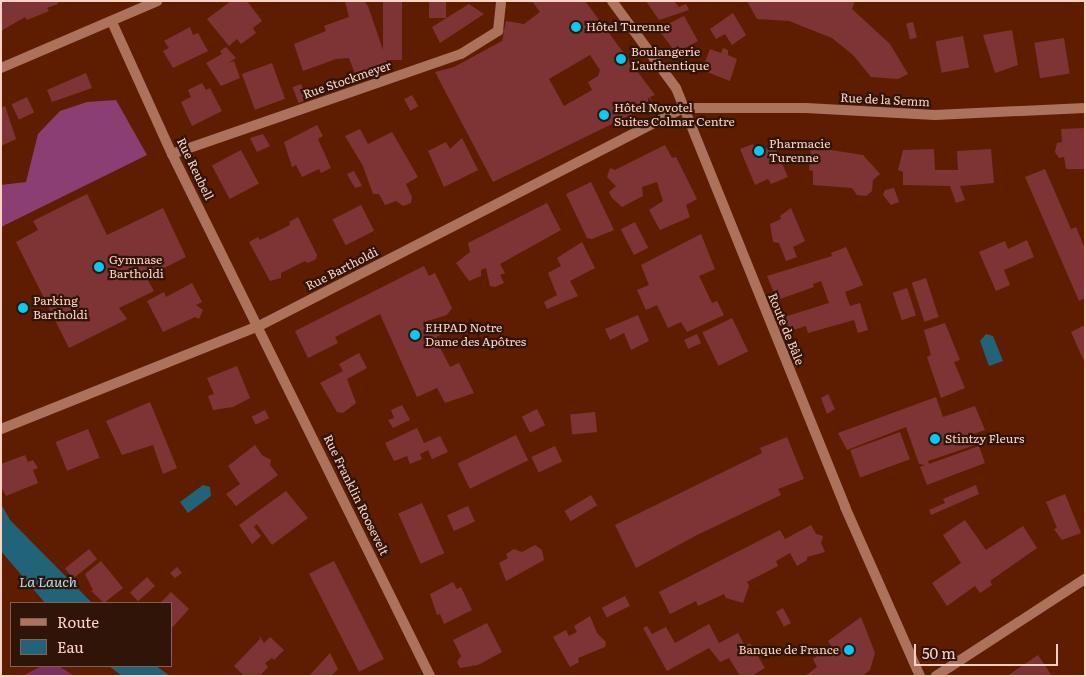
<!DOCTYPE html>
<meta charset="utf-8">
<style>
body{margin:0}
#map{position:relative;width:1086px;height:677px;overflow:hidden;background:#5f1d00;font-family:Literata,serif}
div>[style]{position:absolute}
.green>*{inset:0;background:#793162}
.forest>*{inset:0;background:#8a3e71}
.water>*{inset:0;background:#216479}
.building>*{inset:0;background:#7e3435;transform-origin:0 0}
.minor>*{height:10px;margin:-5px;padding:0 5px;transform-origin:5px;border-radius:5px;background:#ac725b}
.tertiary>*{height:10px;margin:-5px;padding:0 5px;transform-origin:5px;border-radius:5px;background:#ac725b}
.dots>*{width:14px;height:14px;translate:-50% -50%;box-sizing:border-box;border:2px solid #311408;border-radius:50%}
span{translate:-50% -50%;white-space:nowrap;text-align:center;line-height:1.15;-webkit-text-stroke:4.5px #311408;paint-order:stroke}
.poi-label{font-size:12px;color:#fdd4c4}
.left{translate:0 -50%;text-align:left}
.right{translate:-100% -50%;text-align:right}
.street-label{font-size:12px;color:#fdd4c4}
.water-label{font-size:14px;color:#abe0f3;font-style:italic}
.frame{position:absolute;inset:0;border:2px solid #fdd4c4;pointer-events:none}
.legend{position:absolute;left:10px;top:602px;width:162px;height:65px;box-sizing:border-box;background:#311408;border:1px solid #836153;margin:0;padding:6px 9px;list-style:none;font-size:15px;color:#fdd4c4}
.legend li{display:flex;align-items:center;gap:10px;height:25px}
.legend b{width:25px;border:1px solid #836153}
.scale{position:absolute;left:914px;top:644px;width:144px;height:22px;box-sizing:border-box;border:2px solid #fdd4c4;border-top:0;padding-left:6px;font-size:15px;line-height:18px;white-space:nowrap;color:#fdd4c4;-webkit-text-stroke:4px #311408;paint-order:stroke}
</style>
<div id="map">
<div class="green">
<div style="clip-path:polygon(42px 666px,59px 666px,74px 676px,22px 676px)"></div>
</div>
<div class="forest">
<div style="clip-path:polygon(116px 100px,147px 155px,1px 227px,1px 185px,26px 182px,38px 134px,60px 111px,87px 102px)"></div>
</div>
<div class="water">
<div style="clip-path:polygon(986px 334px,993px 336px,1003px 361px,989px 366px,980px 341px)"></div>
<div style="clip-path:polygon(203px 485px,210px 487px,211px 496px,188px 513px,180px 502px)"></div>
<div style="clip-path:polygon(1px 504px,10px 520px,92px 603px,45px 603px,1px 551px)"></div>
<div style="clip-path:polygon(109px 666px,156px 666px,170px 676px,122px 676px)"></div>
</div>
<div class="building">
<div style="clip-path:polygon(1px 1px,57px 1px,58px 4px,47px 8px,49px 11px,27px 20px,25px 17px,1px 31px)"></div>
<div style="clip-path:polygon(231px 1px,247px 1px,262px 21px,253px 28px,256px 33px,241px 44px,237px 39px,229px 46px,207px 19px)"></div>
<div style="clip-path:polygon(345px 1px,364px 1px,368px 6px,387px 62px,355px 74px,349px 58px,336px 59px,303px 71px,294px 44px,326px 31px,324px 26px,349px 17px)"></div>
<div style="left:383px;top:1px;width:19px;height:59px"></div>
<div style="left:429px;top:1px;width:17px;height:17px"></div>
<div style="clip-path:polygon(evenodd,532px 1px,585px 1px,655px 95px,650px 97px,653px 104px,493px 182px,435px 72px,454px 67px,502px 41px,506px 21px,524px 24px,540px 12px,532px 1px,590px 55px,600px 70px,598px 76px,588px 82px,592px 90px,564px 106px,549px 79px,590px 55px)"></div>
<div style="clip-path:polygon(646px 1px,674px 1px,679px 7px,686px 4px,689px 10px,659px 20px)"></div>
<div style="clip-path:polygon(747px 1px,855px 1px,852px 9px,890px 44px,908px 74px,898px 79px,871px 77px,853px 55px,832px 38px,789px 21px,757px 19px)"></div>
<div style="clip-path:polygon(469px 4px,484px 14px,440px 43px,432px 27px)"></div>
<div style="clip-path:polygon(733px 13px,746px 35px,732px 45px,725px 34px,716px 39px,710px 29px)"></div>
<div style="clip-path:polygon(684px 16px,698px 41px,676px 53px,658px 29px)"></div>
<div style="left:913px;top:22px;width:16px;height:7px;rotate:76deg"></div>
<div style="clip-path:polygon(190px 27px,193px 35px,198px 33px,208px 51px,173px 68px,163px 51px,169px 48px,164px 41px)"></div>
<div style="clip-path:polygon(1012px 30px,1018px 65px,995px 73px,983px 35px)"></div>
<div style="left:963px;top:36px;width:32px;height:28px;rotate:79deg"></div>
<div style="left:1064px;top:38px;width:36px;height:30px;rotate:81deg"></div>
<div style="clip-path:polygon(226px 47px,236px 58px,228px 63px,234px 61px,240px 78px,221px 86px,206px 63px,222px 54px,220px 51px)"></div>
<div style="clip-path:polygon(723px 48px,728px 50px,728px 55px,737px 59px,730px 81px,702px 70px,710px 49px,721px 53px)"></div>
<div style="left:272px;top:63px;width:38px;height:32px;rotate:70deg"></div>
<div style="clip-path:polygon(86px 73px,92px 88px,52px 102px,47px 90px)"></div>
<div style="clip-path:polygon(202px 83px,206px 90px,210px 88px,222px 111px,192px 126px,181px 102px,191px 97px,188px 90px)"></div>
<div style="left:301px;top:84px;width:17px;height:9px;rotate:69deg"></div>
<div style="left:412px;top:95px;width:13px;height:9px;rotate:61deg"></div>
<div style="left:27px;top:97px;width:17px;height:17px;rotate:65deg"></div>
<div style="clip-path:polygon(5px 106px,16px 139px,1px 146px,1px 108px)"></div>
<div style="clip-path:polygon(317px 125px,323px 136px,318px 139px,331px 168px,321px 173px,319px 169px,302px 177px,296px 165px,292px 167px,284px 142px)"></div>
<div style="clip-path:polygon(1085px 128px,1085px 169px,1066px 169px,1064px 157px,1059px 158px,1055px 152px,1057px 143px,1062px 142px,1061px 129px)"></div>
<div style="clip-path:polygon(360px 129px,368px 144px,392px 132px,418px 177px,406px 184px,412px 197px,411px 203px,403px 206px,396px 201px,385px 205px,379px 194px,373px 194px,363px 166px,345px 136px)"></div>
<div style="clip-path:polygon(263px 134px,270px 146px,257px 152px,250px 138px)"></div>
<div style="clip-path:polygon(462px 138px,478px 170px,444px 187px,428px 151px,446px 142px,450px 149px)"></div>
<div style="clip-path:polygon(753px 144px,755px 148px,762px 145px,764px 149px,774px 145px,788px 177px,771px 184px,768px 179px,755px 185px,740px 149px)"></div>
<div style="clip-path:polygon(665px 145px,672px 158px,676px 157px,697px 199px,686px 205px,690px 217px,660px 230px,649px 210px,663px 201px,657px 182px,642px 187px,643px 196px,622px 207px,612px 198px,609px 192px,616px 186px,607px 177px,610px 168px,615px 170px)"></div>
<div style="clip-path:polygon(811px 147px,863px 155px,880px 174px,873px 180px,872px 191px,866px 196px,857px 195px,852px 188px,813px 185px,813px 171px,809px 170px)"></div>
<div style="clip-path:polygon(934px 149px,935px 170px,958px 170px,957px 151px,991px 149px,994px 183px,960px 186px,965px 200px,956px 203px,950px 186px,903px 185px,903px 172px,898px 170px,903px 150px)"></div>
<div style="left:241px;top:150px;width:38px;height:33px;rotate:62deg"></div>
<div style="clip-path:polygon(1045px 169px,1071px 229px,1076px 227px,1085px 249px,1085px 298px,1079px 301px,1025px 177px)"></div>
<div style="clip-path:polygon(354px 171px,362px 186px,355px 188px,347px 174px)"></div>
<div style="clip-path:polygon(591px 182px,614px 230px,592px 239px,587px 238px,566px 194px)"></div>
<div style="clip-path:polygon(894px 188px,899px 202px,891px 205px,883px 195px,885px 190px)"></div>
<div style="clip-path:polygon(87px 194px,107px 235px,163px 208px,186px 257px,146px 277px,154px 291px,119px 308px,127px 319px,69px 348px,16px 242px,38px 230px,33px 221px)"></div>
<div style="clip-path:polygon(547px 203px,561px 230px,500px 264px,505px 273px,500px 275px,504px 283px,495px 287px,490px 286px,486px 268px,481px 270px,481px 276px,469px 281px,456px 263px,470px 252px,468px 243px)"></div>
<div style="left:361px;top:205px;width:29px;height:32px;rotate:63deg"></div>
<div style="clip-path:polygon(791px 208px,805px 241px,793px 247px,797px 257px,786px 261px,779px 243px,773px 242px,770px 224px,781px 219px,780px 216px)"></div>
<div style="clip-path:polygon(298px 217px,317px 255px,316px 259px,308px 263px,305px 261px,281px 273px,281px 278px,270px 281px,249px 242px,258px 237px,260px 240px,290px 225px,289px 222px)"></div>
<div style="left:635px;top:222px;width:29px;height:16px;rotate:63deg"></div>
<div style="clip-path:polygon(701px 234px,715px 269px,699px 276px,712px 303px,717px 301px,724px 315px,687px 332px,681px 322px,668px 328px,657px 305px,646px 310px,637px 290px,649px 285px,641px 265px)"></div>
<div style="clip-path:polygon(1027px 240px,1034px 257px,1004px 270px,1010px 285px,996px 291px,979px 252px,1005px 241px,1008px 249px)"></div>
<div style="clip-path:polygon(582px 242px,595px 268px,570px 281px,578px 296px,547px 309px,544px 302px,557px 295px,548px 273px,561px 266px,557px 258px)"></div>
<div style="clip-path:polygon(846px 247px,863px 285px,845px 292px,850px 306px,860px 303px,868px 330px,858px 333px,854px 320px,808px 333px,806px 326px,790px 331px,784px 317px,829px 303px,821px 281px,813px 284px,814px 287px,777px 300px,767px 276px,832px 256px,831px 253px)"></div>
<div style="clip-path:polygon(424px 266px,429px 276px,435px 273px,452px 308px,447px 315px,427px 321px,429px 326px,436px 323px,442px 334px,435px 338px,450px 367px,459px 363px,474px 393px,445px 403px,437px 388px,417px 397px,380px 314px,335px 337px,338px 343px,308px 358px,295px 331px)"></div>
<div style="left:926px;top:278px;width:41px;height:15px;rotate:72deg"></div>
<div style="clip-path:polygon(192px 283px,202px 302px,196px 305px,203px 310px,199px 319px,195px 317px,163px 332px,147px 301px,164px 292px,166px 297px)"></div>
<div style="left:907px;top:288px;width:29px;height:15px;rotate:72deg"></div>
<div style="clip-path:polygon(638px 315px,649px 341px,631px 350px,624px 333px,610px 340px,605px 329px)"></div>
<div style="left:732px;top:318px;width:37px;height:33px;rotate:64deg"></div>
<div style="clip-path:polygon(945px 323px,960px 360px,954px 362px,965px 388px,941px 398px,927px 357px,931px 355px,924px 330px)"></div>
<div style="clip-path:polygon(1085px 325px,1085px 359px,1083px 359px,1071px 332px)"></div>
<div style="left:697px;top:334px;width:10px;height:14px;rotate:66deg"></div>
<div style="clip-path:polygon(359px 353px,367px 368px,347px 379px,356px 403px,343px 413px,337px 412px,320px 383px,343px 371px,339px 364px)"></div>
<div style="clip-path:polygon(237px 366px,250px 398px,233px 407px,213px 410px,208px 396px,214px 394px,207px 378px)"></div>
<div style="clip-path:polygon(828px 394px,835px 409px,827px 414px,821px 398px)"></div>
<div style="clip-path:polygon(936px 397px,943px 417px,975px 406px,985px 430px,926px 450px,977px 434px,981px 443px,928px 461px,929px 464px,979px 446px,985px 463px,927px 485px,920px 467px,925px 465px,919px 464px,906px 427px,847px 450px,838px 433px)"></div>
<div style="clip-path:polygon(150px 402px,177px 468px,163px 474px,153px 445px,122px 455px,106px 421px)"></div>
<div style="clip-path:polygon(402px 405px,410px 420px,393px 428px,388px 420px,394px 418px,391px 410px)"></div>
<div style="left:537px;top:409px;width:18px;height:17px;rotate:63deg"></div>
<div style="left:265px;top:410px;width:9px;height:15px;rotate:63deg"></div>
<div style="left:595px;top:412px;width:20px;height:25px;rotate:84deg"></div>
<div style="clip-path:polygon(417px 428px,424px 443px,440px 436px,448px 452px,432px 459px,428px 450px,420px 454px,422px 459px,410px 464px,407px 456px,394px 461px,385px 443px)"></div>
<div style="left:88px;top:429px;width:31px;height:35px;rotate:68deg"></div>
<div style="left:900px;top:432px;width:29px;height:53px;rotate:70deg"></div>
<div style="left:516px;top:435px;width:28px;height:65px;rotate:64deg"></div>
<div style="clip-path:polygon(787px 437px,804px 479px,778px 489px,781px 495px,697px 535px,636px 568px,615px 525px,762px 453px,760px 448px)"></div>
<div style="clip-path:polygon(255px 445px,262px 455px,271px 460px,270px 465px,278px 475px,236px 506px,226px 494px,240px 484px,228px 466px)"></div>
<div style="left:555px;top:446px;width:17px;height:26px;rotate:65deg"></div>
<div style="clip-path:polygon(25px 455px,28px 462px,33px 460px,38px 468px,33px 470px,38px 483px,6px 496px,1px 487px,1px 464px)"></div>
<div style="clip-path:polygon(976px 485px,979px 494px,931px 515px,929px 510px,945px 503px,943px 499px)"></div>
<div style="clip-path:polygon(286px 491px,308px 518px,272px 545px,257px 524px,254px 527px,261px 536px,252px 544px,239px 525px)"></div>
<div style="clip-path:polygon(1065px 494px,1081px 533px,1062px 540px,1054px 529px,1057px 528px,1046px 502px)"></div>
<div style="left:591px;top:495px;width:12px;height:31px;rotate:59deg"></div>
<div style="left:422px;top:503px;width:55px;height:26px;rotate:66deg"></div>
<div style="left:468px;top:506px;width:17px;height:23px;rotate:66deg"></div>
<div style="clip-path:polygon(965px 520px,986px 550px,1023px 526px,1037px 548px,990px 581px,992px 585px,980px 593px,975px 586px,947px 606px,932px 583px,961px 563px,943px 535px)"></div>
<div style="clip-path:polygon(811px 525px,816px 534px,823px 536px,821px 543px,825px 552px,807px 557px,807px 560px,797px 566px,790px 553px,776px 561px,778px 566px,747px 582px,749px 586px,743px 603px,726px 598px,724px 594px,698px 606px,696px 601px,670px 614px,659px 592px,780px 530px,785px 539px)"></div>
<div style="clip-path:polygon(535px 545px,542px 550px,544px 560px,506px 581px,499px 563px,508px 558px,506px 554px,514px 549px,522px 552px)"></div>
<div style="left:89px;top:549px;width:13px;height:31px;rotate:51deg"></div>
<div style="clip-path:polygon(101px 561px,123px 588px,104px 603px,91px 591px,93px 590px,85px 574px)"></div>
<div style="left:334px;top:561px;width:110px;height:28px;rotate:63deg"></div>
<div style="clip-path:polygon(177px 567px,182px 573px,175px 578px,170px 573px)"></div>
<div style="left:147px;top:577px;width:12px;height:23px;rotate:48deg"></div>
<div style="clip-path:polygon(453px 582px,457px 589px,461px 587px,472px 610px,444px 624px,440px 614px,437px 615px,430px 594px)"></div>
<div style="clip-path:polygon(171px 592px,189px 609px,171px 629px,171px 603px,160px 603px)"></div>
<div style="left:625px;top:596px;width:11px;height:26px;rotate:63deg"></div>
<div style="left:783px;top:608px;width:17px;height:8px;rotate:62deg"></div>
<div style="clip-path:polygon(590px 616px,597px 633px,606px 642px,605px 647px,578px 658px,579px 662px,570px 667px,553px 637px,566px 630px,569px 636px,577px 632px,574px 626px)"></div>
<div style="clip-path:polygon(861px 617px,875px 653px,870px 670px,863px 676px,805px 676px,817px 667px,813px 659px,831px 646px,828px 641px)"></div>
<div style="clip-path:polygon(487px 623px,502px 652px,478px 665px,460px 668px,457px 662px,461px 656px,453px 640px)"></div>
<div style="clip-path:polygon(709px 624px,719px 643px,738px 633px,745px 646px,750px 643px,765px 668px,752px 676px,740px 676px,729px 658px,720px 662px,709px 648px,667px 671px,643px 628px,647px 626px,652px 634px,666px 627px,675px 643px)"></div>
<div style="clip-path:polygon(259px 635px,264px 643px,270px 637px,284px 650px,274px 660px,272px 658px,265px 663px,268px 667px,260px 676px,244px 676px,234px 666px,260px 639px)"></div>
<div style="clip-path:polygon(330px 653px,338px 669px,331px 676px,309px 676px)"></div>
<div style="clip-path:polygon(1038px 655px,1052px 676px,1007px 676px)"></div>
</div>
<div class="minor">
<div style="left:112px;top:22px;width:145px;rotate:65.6deg"></div>
<div style="left:172px;top:154px;width:582px;rotate:63.7deg"></div>
<div style="left:172px;top:154px;width:306px;rotate:-19.1deg"></div>
<div style="left:461px;top:54px;width:44px;rotate:-31.9deg"></div>
<div style="left:498px;top:31px;width:30px;rotate:-84deg"></div>
<div style="left:1px;top:429px;width:278px;rotate:-21.8deg"></div>
<div style="left:259px;top:326px;width:478px;rotate:-27.2deg"></div>
<div style="left:684px;top:108px;width:122px"></div>
<div style="left:806px;top:108px;width:129px;rotate:3.1deg"></div>
<div style="left:935px;top:115px;width:150px;rotate:-2.7deg"></div>
</div>
<div class="tertiary">
<div style="left:612px;top:1px;width:108px;rotate:53.7deg"></div>
<div style="left:676px;top:88px;width:452px;rotate:68deg"></div>
<div style="left:845px;top:507px;width:185px;rotate:66.1deg"></div>
<div style="left:1px;top:68px;width:170px;rotate:-23.2deg"></div>
<div style="left:936px;top:676px;width:178px;rotate:-33.1deg"></div>
</div>
<div class="dots">
<div style="left:576px;top:27px;background:#00cbf9"></div>
<div style="left:621px;top:59px;background:#00cbf9"></div>
<div style="left:604px;top:115px;background:#00cbf9"></div>
<div style="left:759px;top:151px;background:#00cbf9"></div>
<div style="left:99px;top:267px;background:#00cbf9"></div>
<div style="left:23px;top:308px;background:#00cbf9"></div>
<div style="left:415px;top:335px;background:#00cbf9"></div>
<div style="left:935px;top:439px;background:#00cbf9"></div>
<div style="left:849px;top:650px;background:#00cbf9"></div>
</div>
<div class="poi-label">
<span class="left" style="left:586px;top:27px">Hôtel Turenne</span>
<span class="left" style="left:631px;top:59px">Boulangerie<br>L'authentique</span>
<span class="left" style="left:614px;top:115px">Hôtel Novotel<br>Suites Colmar Centre</span>
<span class="left" style="left:769px;top:151px">Pharmacie<br>Turenne</span>
<span class="left" style="left:109px;top:267px">Gymnase<br>Bartholdi</span>
<span class="left" style="left:33px;top:308px">Parking<br>Bartholdi</span>
<span class="left" style="left:425px;top:335px">EHPAD Notre<br>Dame des Apôtres</span>
<span class="left" style="left:945px;top:439px">Stintzy Fleurs</span>
<span class="right" style="left:839px;top:650px">Banque de France</span>
</div>
<div class="street-label">
<span style="left:347px;top:80px;rotate:-19deg">Rue Stockmeyer</span>
<span style="left:885px;top:100px;rotate:3deg">Rue de la Semm</span>
<span style="left:195px;top:169px;rotate:64deg">Rue Reubell</span>
<span style="left:342px;top:269px;rotate:-27deg">Rue Bartholdi</span>
<span style="left:786px;top:329px;rotate:68deg">Route de Bâle</span>
<span style="left:356px;top:495px;rotate:64deg">Rue Franklin Roosevelt</span>
</div>
<div class="water-label">
<span style="left:48px;top:581px">La Lauch</span>
</div>
<div class="frame"></div>
<ul class="legend">
<li><b style="height:6px;background:#ac725b"></b>Route</li>
<li><b style="height:14px;background:#216479"></b>Eau</li>
</ul>
<div class="scale">50 m</div>
</div>
